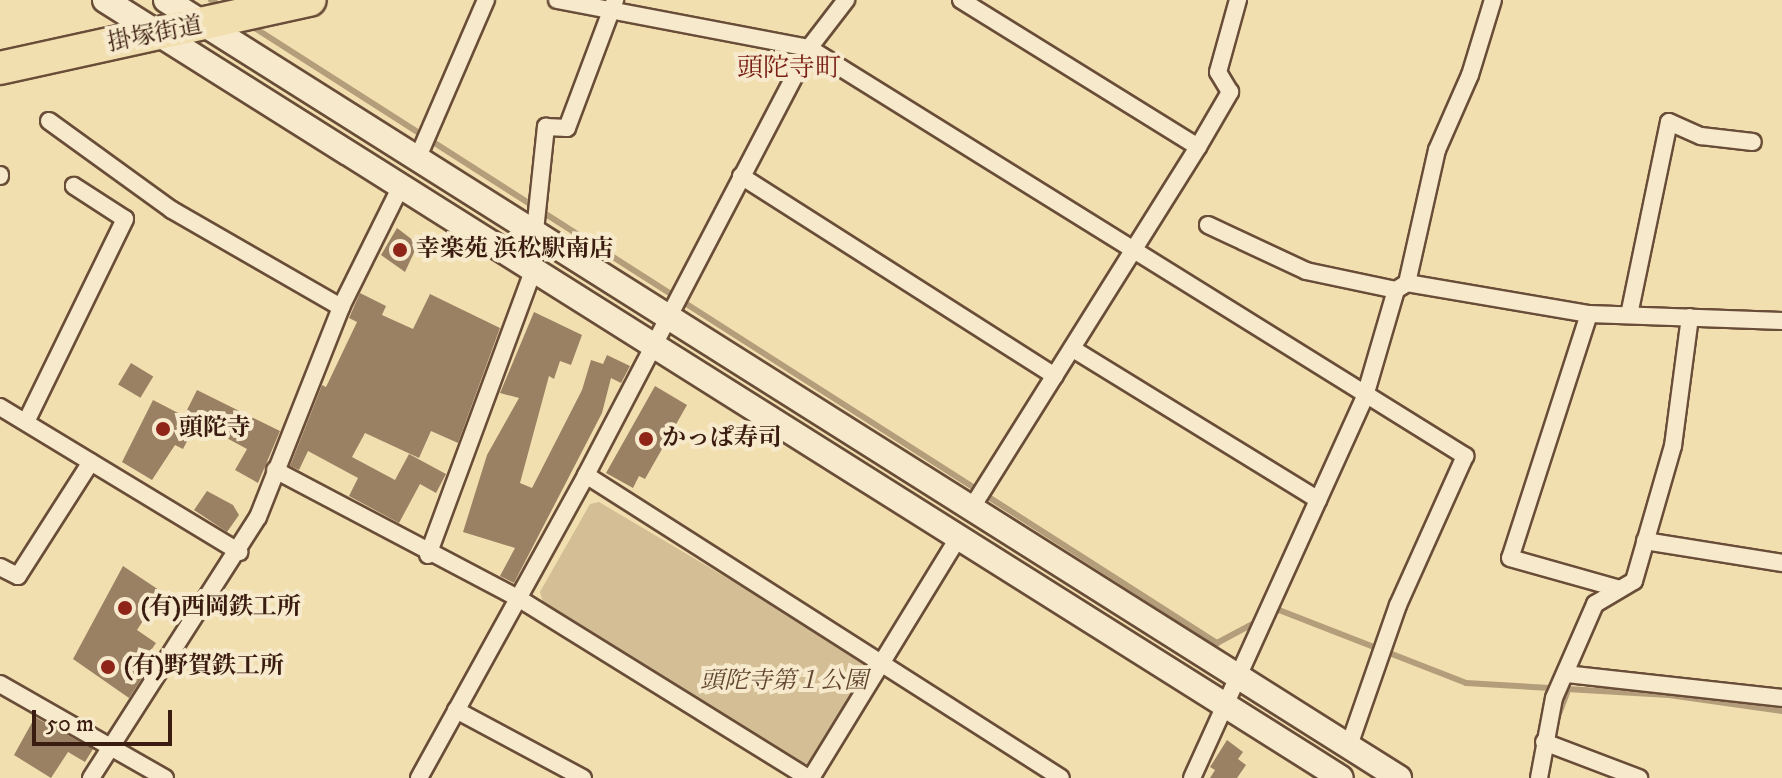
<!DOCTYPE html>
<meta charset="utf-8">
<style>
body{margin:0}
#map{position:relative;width:1782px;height:778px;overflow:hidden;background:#f2dfb0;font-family:"IM FELL DW Pica","Noto Serif JP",serif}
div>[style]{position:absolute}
.green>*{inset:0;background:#d3be95}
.stream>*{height:6px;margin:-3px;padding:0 3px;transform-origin:3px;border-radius:3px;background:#b49d7a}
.building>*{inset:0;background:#9a8163;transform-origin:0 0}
.roads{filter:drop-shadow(2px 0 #694d38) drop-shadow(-2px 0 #694d38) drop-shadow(0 2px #694d38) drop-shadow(0 -2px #694d38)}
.street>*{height:16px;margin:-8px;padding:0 8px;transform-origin:8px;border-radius:8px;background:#f7eacc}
.secondary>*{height:24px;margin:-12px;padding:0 12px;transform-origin:12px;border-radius:12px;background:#f7eacc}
.highway>*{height:32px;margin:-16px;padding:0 16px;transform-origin:16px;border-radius:16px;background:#f2dfb0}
.dots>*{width:22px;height:22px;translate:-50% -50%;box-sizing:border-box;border:4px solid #f7eacc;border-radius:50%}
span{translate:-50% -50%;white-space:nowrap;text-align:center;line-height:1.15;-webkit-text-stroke:8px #f7eacc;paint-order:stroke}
.street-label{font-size:24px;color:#3b1c10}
.poi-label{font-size:24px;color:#3b1c10;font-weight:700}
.left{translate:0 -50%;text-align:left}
.park-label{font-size:24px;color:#614431;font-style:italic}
.neighbourhood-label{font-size:26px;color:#7a1f14}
.scale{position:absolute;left:32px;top:710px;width:140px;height:36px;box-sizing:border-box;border:4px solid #3b1c10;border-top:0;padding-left:10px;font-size:24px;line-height:28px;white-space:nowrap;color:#3b1c10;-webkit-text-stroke:6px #f7eacc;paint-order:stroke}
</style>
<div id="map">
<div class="green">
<div style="clip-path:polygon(599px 502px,866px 660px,868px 669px,809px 763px,800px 765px,543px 603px,540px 592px,590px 504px)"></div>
</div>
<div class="stream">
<div style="left:211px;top:0;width:15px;rotate:32deg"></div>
<div style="left:250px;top:25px;width:1148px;rotate:32.58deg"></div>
<div style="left:1217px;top:643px;width:49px;rotate:-28.1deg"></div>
<div style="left:1270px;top:614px;width:10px;rotate:-24deg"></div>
<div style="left:1279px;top:610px;width:201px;rotate:21.3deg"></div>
<div style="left:1466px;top:683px;width:203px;rotate:3.4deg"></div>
<div style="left:1669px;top:695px;width:114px;rotate:8.1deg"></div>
<div style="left:1557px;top:719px;width:28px;rotate:-69deg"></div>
</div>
<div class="building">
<div style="clip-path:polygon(397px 228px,418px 244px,405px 272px,381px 255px)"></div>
<div style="clip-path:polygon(360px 293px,386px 306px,382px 315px,413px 329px,430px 294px,500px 328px,458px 443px,431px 431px,419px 458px,365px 433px,352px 457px,395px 480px,409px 454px,446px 474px,436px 493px,420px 484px,399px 523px,349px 496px,358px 478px,308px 451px,299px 470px,290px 466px,322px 385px,326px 387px,357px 322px,349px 318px)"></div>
<div style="clip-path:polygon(534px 312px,582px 335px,571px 365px,560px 361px,554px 379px,549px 376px,520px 483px,532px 488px,582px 390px,591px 360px,603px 364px,607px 355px,630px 366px,621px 383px,611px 378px,602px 413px,514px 583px,500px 576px,515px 548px,463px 532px,487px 455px,519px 398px,500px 393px)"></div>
<div style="left:131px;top:363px;width:26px;height:25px;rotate:31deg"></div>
<div style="clip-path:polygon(655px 386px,687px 405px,645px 479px,639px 476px,633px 488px,606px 473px)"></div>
<div style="clip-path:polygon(197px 390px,280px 431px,258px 483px,235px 470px,247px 449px,197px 422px,183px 449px,175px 445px,152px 480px,122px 462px,153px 400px,184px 416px)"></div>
<div style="clip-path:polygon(207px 491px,233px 505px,239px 515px,227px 532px,194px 510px)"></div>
<div style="clip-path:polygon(123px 566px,162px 592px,137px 630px,156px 643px,137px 671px,144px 675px,129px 698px,73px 659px)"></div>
<div style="clip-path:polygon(35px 717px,93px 749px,85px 762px,68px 752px,51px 778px,14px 755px)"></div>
<div style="clip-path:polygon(1227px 740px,1243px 752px,1238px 759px,1246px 765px,1237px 778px,1210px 778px,1215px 770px,1210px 767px)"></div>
</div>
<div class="roads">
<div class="street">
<div style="left:557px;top:0;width:257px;rotate:10.8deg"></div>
<div style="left:809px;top:48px;width:773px;rotate:31.88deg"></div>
<div style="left:1465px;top:456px;width:163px;rotate:114.2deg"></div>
<div style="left:1398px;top:605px;width:149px;rotate:109.2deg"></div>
<div style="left:961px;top:0;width:279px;rotate:31.8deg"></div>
<div style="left:1198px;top:147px;width:425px;rotate:122.1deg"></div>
<div style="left:49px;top:121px;width:152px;rotate:35.9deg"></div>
<div style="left:172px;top:210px;width:195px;rotate:29.9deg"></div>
<div style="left:1198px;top:147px;width:64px;rotate:-59.8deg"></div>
<div style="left:1230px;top:92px;width:23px;rotate:-121deg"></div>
<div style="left:1218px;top:72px;width:75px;rotate:-74.5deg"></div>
<div style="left:418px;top:157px;width:171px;rotate:-66.6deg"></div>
<div style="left:0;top:176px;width:1px;rotate:-90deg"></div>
<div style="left:741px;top:176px;width:372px;rotate:32.5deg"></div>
<div style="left:1208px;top:225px;width:108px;rotate:25.1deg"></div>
<div style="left:1306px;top:271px;width:92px;rotate:11.9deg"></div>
<div style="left:535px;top:231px;width:105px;rotate:-84deg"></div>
<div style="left:546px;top:127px;width:21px;rotate:3deg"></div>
<div style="left:567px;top:128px;width:137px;rotate:-69.4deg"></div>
<div style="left:1407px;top:283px;width:136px;rotate:-77.3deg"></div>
<div style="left:1437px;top:150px;width:82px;rotate:-66.3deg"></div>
<div style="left:1470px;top:75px;width:78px;rotate:-73deg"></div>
<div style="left:1589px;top:314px;width:256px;rotate:107.9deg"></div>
<div style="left:1510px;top:558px;width:114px;rotate:15.7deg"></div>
<div style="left:1629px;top:315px;width:197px;rotate:-78.3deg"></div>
<div style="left:1669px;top:122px;width:35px;rotate:24deg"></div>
<div style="left:1701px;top:136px;width:52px;rotate:6.6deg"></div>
<div style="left:1073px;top:349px;width:288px;rotate:31.6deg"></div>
<div style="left:0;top:407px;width:280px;rotate:31.2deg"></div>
<div style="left:26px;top:422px;width:226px;rotate:-64deg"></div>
<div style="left:125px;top:219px;width:61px;rotate:-147.1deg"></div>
<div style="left:275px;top:470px;width:275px;rotate:27.8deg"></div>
<div style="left:518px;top:598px;width:341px;rotate:31.8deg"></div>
<div style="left:586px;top:475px;width:563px;rotate:32.53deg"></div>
<div style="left:1645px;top:541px;width:139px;rotate:9.1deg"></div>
<div style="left:428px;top:555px;width:303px;rotate:-69.7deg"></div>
<div style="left:0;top:567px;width:20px;rotate:27deg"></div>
<div style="left:18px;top:576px;width:135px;rotate:-57.4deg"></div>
<div style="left:1566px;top:674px;width:217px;rotate:6.3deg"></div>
<div style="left:0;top:684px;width:190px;rotate:29.7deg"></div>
<div style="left:456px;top:710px;width:144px;rotate:28.2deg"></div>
<div style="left:1544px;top:742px;width:102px;rotate:20.8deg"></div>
<div style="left:91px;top:778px;width:310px;rotate:-57.4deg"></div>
<div style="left:258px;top:517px;width:226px;rotate:-68.4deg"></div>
<div style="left:341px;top:307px;width:135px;rotate:-63.6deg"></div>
<div style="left:419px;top:778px;width:346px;rotate:-61.1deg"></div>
<div style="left:586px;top:475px;width:482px;rotate:-62.4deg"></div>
<div style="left:809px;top:48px;width:61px;rotate:-52.4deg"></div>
<div style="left:811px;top:778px;width:279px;rotate:-58.5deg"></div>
<div style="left:1192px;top:778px;width:419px;rotate:-65.6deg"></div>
<div style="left:1365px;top:396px;width:110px;rotate:-73.7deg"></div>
<div style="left:1396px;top:290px;width:13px;rotate:-32deg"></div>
<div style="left:1407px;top:283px;width:185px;rotate:9.7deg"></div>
<div style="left:1589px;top:314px;width:193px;rotate:2.1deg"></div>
<div style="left:1539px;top:778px;width:81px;rotate:-79.4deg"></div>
<div style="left:1554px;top:698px;width:103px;rotate:-66.4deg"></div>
<div style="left:1595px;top:604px;width:45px;rotate:-30.5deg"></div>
<div style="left:1634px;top:581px;width:141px;rotate:-73.9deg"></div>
<div style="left:1673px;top:446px;width:130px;rotate:-82.5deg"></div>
</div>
<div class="secondary">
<div style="left:105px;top:0;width:1460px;rotate:32.19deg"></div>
<div style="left:166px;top:0;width:1458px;rotate:32.25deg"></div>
</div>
<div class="highway">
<div style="left:0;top:68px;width:317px;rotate:-12.4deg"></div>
</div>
</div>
<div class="dots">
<div style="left:400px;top:250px;background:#8f2418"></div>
<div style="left:163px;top:429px;background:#8f2418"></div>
<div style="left:646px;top:439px;background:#8f2418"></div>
<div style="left:125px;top:608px;background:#8f2418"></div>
<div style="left:108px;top:667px;background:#8f2418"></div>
</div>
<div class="street-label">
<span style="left:155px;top:35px;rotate:-11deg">掛塚街道</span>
</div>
<div class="poi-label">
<span class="left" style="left:416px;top:250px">幸楽苑 浜松駅南店</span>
<span class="left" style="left:179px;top:429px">頭陀寺</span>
<span class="left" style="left:662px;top:439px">かっぱ寿司</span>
<span class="left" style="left:141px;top:608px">(有)西岡鉄工所</span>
<span class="left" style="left:124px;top:667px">(有)野賀鉄工所</span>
</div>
<div class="park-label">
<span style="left:784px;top:682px">頭陀寺第１公園</span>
</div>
<div class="neighbourhood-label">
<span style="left:789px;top:69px">頭陀寺町</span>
</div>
<div class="scale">50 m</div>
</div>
